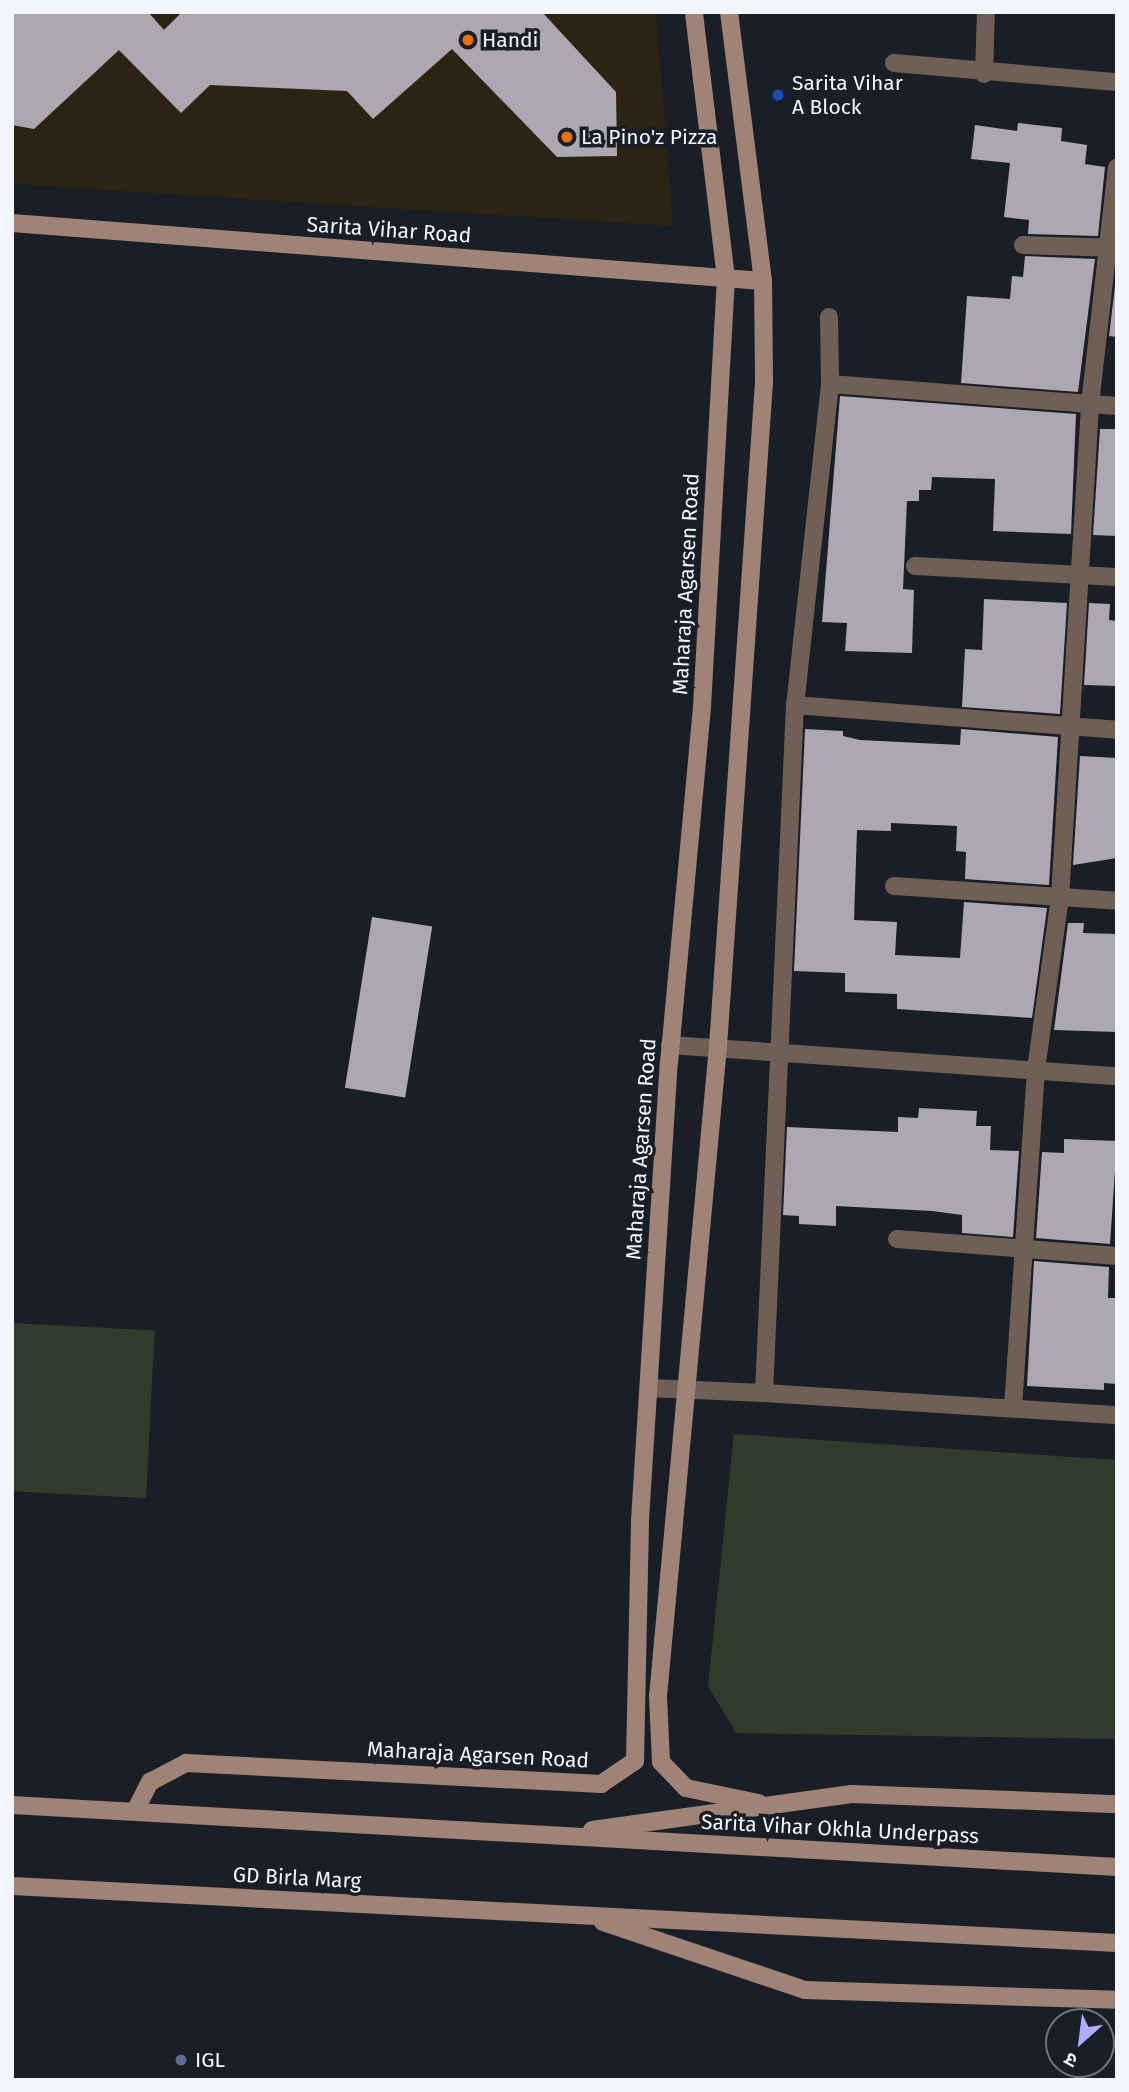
<!DOCTYPE html>
<meta charset="utf-8">
<style>
body{margin:0}
#map{position:relative;width:1129px;height:2092px;overflow:hidden;background:#1a1e26;font-family:"Fira Sans","Noto Sans Devanagari",sans-serif}
div>[style]{position:absolute}
.commercial>*{inset:0;background:#2d2314}
.green>*{inset:0;background:#2e3d2c;transform-origin:0 0}
.building>*{inset:0;background:#aca7b1;transform-origin:0 0}
.street>*{height:18px;margin:-9px;padding:0 9px;transform-origin:9px;border-radius:9px;background:#705f56}
.secondary>*{height:18px;margin:-9px;padding:0 9px;transform-origin:9px;border-radius:9px;background:#9e8376}
.dots>*{width:19px;height:19px;translate:-50% -50%;box-sizing:border-box;border:4px solid #1a1e26;border-radius:50%}
span{translate:-50% -50%;white-space:nowrap;text-align:center;line-height:1.15;-webkit-text-stroke:7px #1a1e26;paint-order:stroke}
.poi-label{font-size:21px;color:#f2f5fb}
.left{translate:0 -50%;text-align:left}
.street-label{font-size:21px;color:#f2f5fb}
.frame{position:absolute;inset:0;border:14px solid #f2f5fb;pointer-events:none}
.north{position:absolute;left:1045px;top:2008px;width:70px;height:70px;box-sizing:border-box;background:#1a1e26;border:2px solid #70747b;border-radius:50%;rotate:208deg;font-size:19px;font-weight:700;line-height:28px;text-align:center;color:#f2f5fb}
.north::after{content:'';display:block;margin:auto;width:24px;height:32px;background:#abaffb;clip-path:polygon(50% 0,100% 100%,50% 72%,0 100%)}
</style>
<div id="map">
<div class="commercial">
<div style="clip-path:polygon(12px 12px,656px 12px,673px 226px,12px 184px)"></div>
</div>
<div class="green">
<div style="left:12px;top:1323px;width:143px;height:168px;rotate:3deg"></div>
<div style="clip-path:polygon(734px 1434px,1117px 1460px,1117px 1739px,736px 1733px,708px 1686px)"></div>
</div>
<div class="building">
<div style="clip-path:polygon(12px 12px,148px 12px,164px 30px,182px 12px,542px 12px,616px 92px,617px 156px,557px 157px,452px 49px,373px 119px,347px 91px,210px 85px,181px 113px,119px 50px,34px 129px,12px 125px)"></div>
<div style="clip-path:polygon(1018px 123px,1062px 128px,1061px 141px,1087px 145px,1085px 164px,1105px 167px,1098px 236px,1028px 234px,1029px 220px,1004px 217px,1010px 163px,971px 159px,975px 125px,1017px 131px)"></div>
<div style="clip-path:polygon(1025px 256px,1095px 259px,1078px 392px,961px 383px,967px 296px,1010px 299px,1012px 276px,1023px 277px)"></div>
<div style="clip-path:polygon(1117px 270px,1117px 337px,1109px 336px)"></div>
<div style="clip-path:polygon(840px 396px,1076px 414px,1071px 534px,993px 531px,995px 479px,932px 477px,931px 490px,919px 490px,919px 501px,907px 501px,903px 589px,914px 590px,912px 653px,845px 651px,847px 623px,822px 622px)"></div>
<div style="clip-path:polygon(1100px 429px,1117px 429px,1117px 536px,1093px 535px)"></div>
<div style="clip-path:polygon(984px 599px,1067px 603px,1060px 714px,962px 707px,965px 649px,982px 650px)"></div>
<div style="clip-path:polygon(1089px 603px,1110px 604px,1109px 620px,1117px 621px,1117px 686px,1084px 685px)"></div>
<div style="clip-path:polygon(805px 729px,843px 731px,843px 736px,860px 740px,960px 745px,961px 729px,1058px 737px,1049px 885px,965px 879px,966px 852px,956px 851px,957px 826px,891px 823px,891px 831px,857px 830px,854px 920px,897px 922px,895px 955px,960px 958px,964px 902px,1047px 908px,1032px 1018px,897px 1009px,897px 994px,845px 992px,845px 973px,794px 971px)"></div>
<div style="clip-path:polygon(1080px 756px,1117px 758px,1117px 858px,1073px 865px)"></div>
<div style="left:372px;top:917px;width:61px;height:173px;rotate:9deg"></div>
<div style="clip-path:polygon(1068px 923px,1084px 923px,1083px 933px,1117px 934px,1117px 1032px,1054px 1030px)"></div>
<div style="clip-path:polygon(919px 1108px,977px 1111px,976px 1126px,991px 1126px,990px 1150px,1019px 1151px,1013px 1237px,962px 1233px,962px 1215px,932px 1211px,836px 1206px,836px 1226px,799px 1224px,799px 1216px,783px 1215px,787px 1127px,898px 1132px,898px 1117px,918px 1118px)"></div>
<div style="clip-path:polygon(1064px 1139px,1117px 1141px,1110px 1244px,1036px 1238px,1042px 1152px,1064px 1153px)"></div>
<div style="clip-path:polygon(1034px 1261px,1109px 1267px,1108px 1298px,1117px 1298px,1117px 1384px,1104px 1383px,1104px 1390px,1027px 1386px)"></div>
</div>
<div class="street">
<div style="left:894px;top:63px;width:224px;rotate:4.9deg"></div>
<div style="left:984px;top:74px;width:62px;rotate:-88.2deg"></div>
<div style="left:1023px;top:245px;width:94px;rotate:1.8deg"></div>
<div style="left:829px;top:317px;width:67px;rotate:89.1deg"></div>
<div style="left:830px;top:384px;width:323px;rotate:96.2deg"></div>
<div style="left:795px;top:705px;width:689px;rotate:92.58deg"></div>
<div style="left:764px;top:1393px;width:354px;rotate:3.6deg"></div>
<div style="left:830px;top:384px;width:288px;rotate:4.4deg"></div>
<div style="left:915px;top:566px;width:202px;rotate:3.1deg"></div>
<div style="left:795px;top:705px;width:323px;rotate:4.4deg"></div>
<div style="left:894px;top:886px;width:224px;rotate:3.8deg"></div>
<div style="left:670px;top:1045px;width:448px;rotate:4deg"></div>
<div style="left:897px;top:1239px;width:221px;rotate:4.4deg"></div>
<div style="left:649px;top:1388px;width:115px;rotate:2.5deg"></div>
<div style="left:1013px;top:1407px;width:338px;rotate:-86.1deg"></div>
<div style="left:1036px;top:1070px;width:175px;rotate:-82.1deg"></div>
<div style="left:1060px;top:897px;width:494px;rotate:-86.5deg"></div>
<div style="left:1090px;top:404px;width:238px;rotate:-83.5deg"></div>
</div>
<div class="secondary">
<div style="left:729px;top:12px;width:271px;rotate:82.8deg"></div>
<div style="left:763px;top:281px;width:101px;rotate:89.4deg"></div>
<div style="left:764px;top:382px;width:666px;rotate:93.96deg"></div>
<div style="left:718px;top:1046px;width:653px;rotate:95.27deg"></div>
<div style="left:658px;top:1696px;width:66px;rotate:87.4deg"></div>
<div style="left:661px;top:1762px;width:36px;rotate:46deg"></div>
<div style="left:686px;top:1788px;width:74px;rotate:11.8deg"></div>
<div style="left:12px;top:223px;width:753px;rotate:4.42deg"></div>
<div style="left:12px;top:1805px;width:1107px;rotate:3.21deg"></div>
<div style="left:135px;top:1811px;width:33px;rotate:-63deg"></div>
<div style="left:150px;top:1782px;width:41px;rotate:-27.8deg"></div>
<div style="left:186px;top:1763px;width:416px;rotate:2.9deg"></div>
<div style="left:601px;top:1784px;width:41px;rotate:-34.1deg"></div>
<div style="left:635px;top:1761px;width:241px;rotate:-88.8deg"></div>
<div style="left:640px;top:1520px;width:458px;rotate:-86.4deg"></div>
<div style="left:669px;top:1063px;width:358px;rotate:-84.7deg"></div>
<div style="left:702px;top:707px;width:430px;rotate:-86.8deg"></div>
<div style="left:726px;top:278px;width:268px;rotate:-96.9deg"></div>
<div style="left:592px;top:1830px;width:262px;rotate:-7.9deg"></div>
<div style="left:852px;top:1794px;width:265px;rotate:2.2deg"></div>
<div style="left:12px;top:1886px;width:1106px;rotate:2.95deg"></div>
<div style="left:603px;top:1922px;width:213px;rotate:18.6deg"></div>
<div style="left:805px;top:1990px;width:312px;rotate:1.8deg"></div>
</div>
<div class="dots">
<div style="left:468px;top:40px;background:#e8710a"></div>
<div style="left:778px;top:95px;background:#1a4fb4"></div>
<div style="left:567px;top:137px;background:#e8710a"></div>
<div style="left:181px;top:2060px;background:#5c6f8a"></div>
</div>
<div class="poi-label">
<span class="left" style="left:482px;top:40px">Handi</span>
<span class="left" style="left:792px;top:95px">Sarita Vihar<br>A Block</span>
<span class="left" style="left:581px;top:137px">La Pino'z Pizza</span>
<span class="left" style="left:195px;top:2060px">IGL</span>
</div>
<div class="street-label">
<span style="left:389px;top:230px;rotate:4deg">Sarita Vihar Road</span>
<span style="left:686px;top:584px;rotate:-87deg">Maharaja Agarsen Road</span>
<span style="left:641px;top:1149px;rotate:-86deg">Maharaja Agarsen Road</span>
<span style="left:478px;top:1755px;rotate:3deg">Maharaja Agarsen Road</span>
<span style="left:840px;top:1829px;rotate:3deg">Sarita Vihar Okhla Underpass</span>
<span style="left:297px;top:1878px;rotate:3deg">GD Birla Marg</span>
</div>
<div class="frame"></div>
<div class="north">उ</div>
</div>
